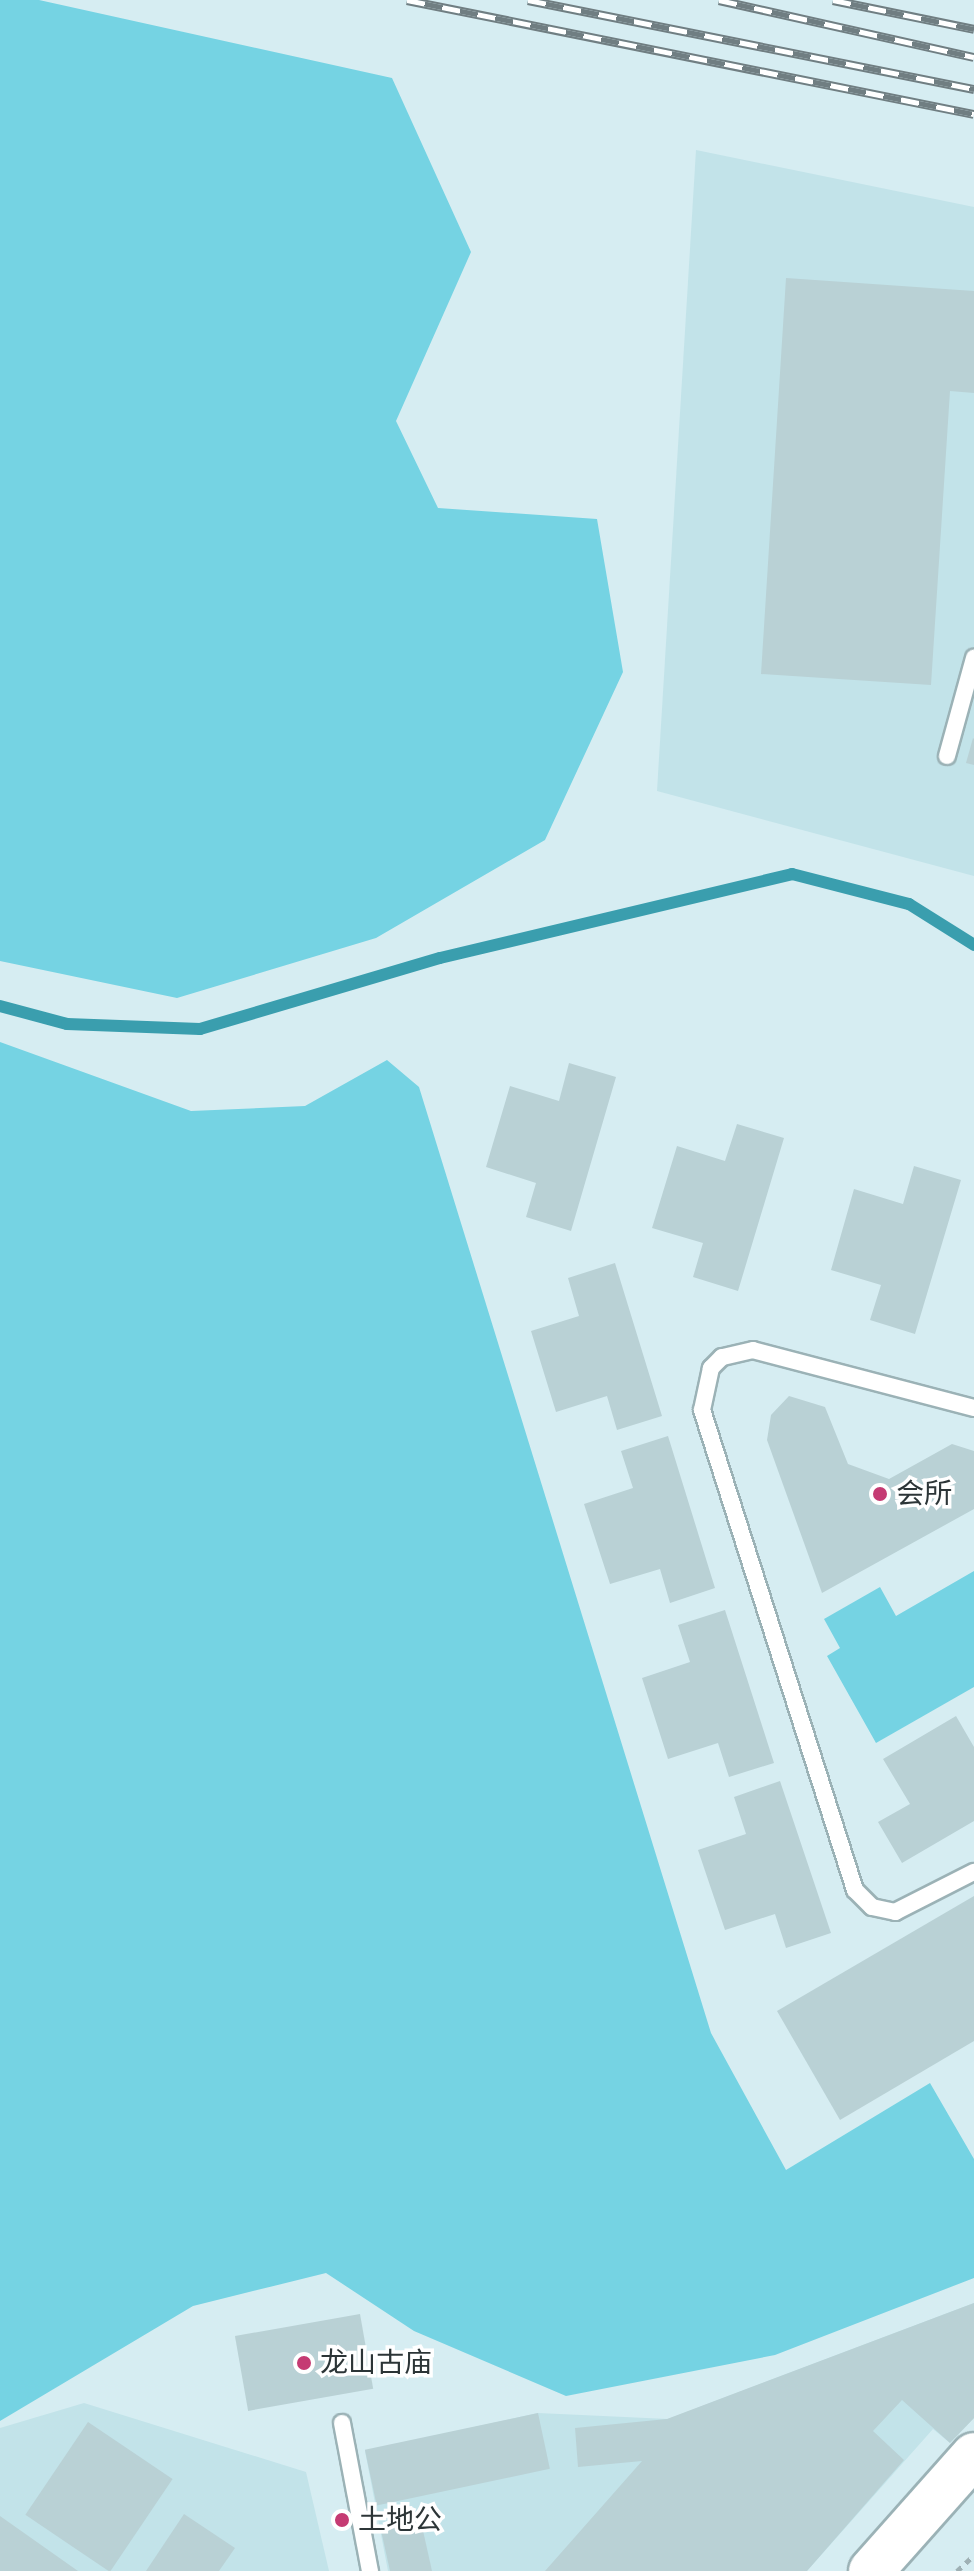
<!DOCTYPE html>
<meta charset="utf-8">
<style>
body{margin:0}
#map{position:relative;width:974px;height:2571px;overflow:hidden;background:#d6edf2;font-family:"Nunito Sans","Noto Sans SC",sans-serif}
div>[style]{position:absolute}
.built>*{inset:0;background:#c2e3e9}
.green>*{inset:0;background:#75d3e3}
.stream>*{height:12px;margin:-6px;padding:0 6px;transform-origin:6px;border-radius:6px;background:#3a9eae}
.building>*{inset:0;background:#b9d1d5;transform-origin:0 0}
.path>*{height:5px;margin-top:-2.5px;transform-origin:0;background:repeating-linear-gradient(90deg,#9fb1b5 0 6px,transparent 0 12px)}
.roads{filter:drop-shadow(2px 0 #9bb2b6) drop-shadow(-2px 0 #9bb2b6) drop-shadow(0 2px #9bb2b6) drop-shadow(0 -2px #9bb2b6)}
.lane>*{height:16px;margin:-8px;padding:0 8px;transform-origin:8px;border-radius:8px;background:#fff}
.secondary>*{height:44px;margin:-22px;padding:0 22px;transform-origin:22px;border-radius:22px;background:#fff}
.rail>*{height:9px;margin-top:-4.5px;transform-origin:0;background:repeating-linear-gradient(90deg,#fff 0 18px,#707e82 0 36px);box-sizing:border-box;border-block:2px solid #707e82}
.dots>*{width:22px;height:22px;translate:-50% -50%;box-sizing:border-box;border:4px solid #fff;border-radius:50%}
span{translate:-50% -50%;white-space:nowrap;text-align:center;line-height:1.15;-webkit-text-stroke:7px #fff;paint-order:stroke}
.poi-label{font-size:28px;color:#2c3537}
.left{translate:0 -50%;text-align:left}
</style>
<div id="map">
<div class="built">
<div style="clip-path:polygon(696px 150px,974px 207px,974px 876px,657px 791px)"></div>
<div style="clip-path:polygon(974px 2303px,974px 2418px,950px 2443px,933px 2429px,807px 2571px,388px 2571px,365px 2451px,538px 2413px,668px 2419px)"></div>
<div style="clip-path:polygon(84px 2403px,306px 2472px,329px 2571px,0 2571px,0 2428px)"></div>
</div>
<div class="green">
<div style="clip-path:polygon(0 0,39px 0,392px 78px,471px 252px,396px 421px,438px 508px,597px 519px,623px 672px,545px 840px,376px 938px,177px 998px,0 961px)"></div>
<div style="clip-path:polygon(0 1042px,191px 1111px,305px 1106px,387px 1060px,419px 1087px,711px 2033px,786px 2170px,930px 2083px,974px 2159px,974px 2278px,775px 2355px,566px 2396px,414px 2331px,326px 2273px,193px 2306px,0 2421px)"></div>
<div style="clip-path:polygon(974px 1571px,974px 1687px,876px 1743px,827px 1656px,840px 1648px,824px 1619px,880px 1587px,896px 1616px)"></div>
</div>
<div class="stream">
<div style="left:0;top:1006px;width:69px;rotate:15deg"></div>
<div style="left:67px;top:1024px;width:133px;rotate:2.2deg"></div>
<div style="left:200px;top:1029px;width:250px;rotate:-16.5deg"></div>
<div style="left:440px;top:958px;width:362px;rotate:-13.4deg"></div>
<div style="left:792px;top:874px;width:121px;rotate:14.4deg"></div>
<div style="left:909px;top:904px;width:77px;rotate:32.2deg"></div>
</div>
<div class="building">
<div style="clip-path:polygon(786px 278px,974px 291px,974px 393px,950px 391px,931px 685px,761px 674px)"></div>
<div style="clip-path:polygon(973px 738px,974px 739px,974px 765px,966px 763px)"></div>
<div style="clip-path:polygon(569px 1063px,616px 1077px,571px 1231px,526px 1217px,536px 1183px,486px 1167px,510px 1086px,559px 1101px)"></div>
<div style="clip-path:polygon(737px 1124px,784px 1138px,738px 1291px,693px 1277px,703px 1243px,652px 1228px,677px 1146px,725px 1161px)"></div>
<div style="clip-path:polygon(914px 1166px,961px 1180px,915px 1334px,870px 1320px,881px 1285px,831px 1270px,854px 1189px,903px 1204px)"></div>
<div style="clip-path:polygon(615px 1263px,662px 1416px,617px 1430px,607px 1396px,556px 1412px,531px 1331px,579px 1316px,568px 1278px)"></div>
<div style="clip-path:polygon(789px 1396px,825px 1407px,848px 1464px,889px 1479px,952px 1444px,974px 1451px,974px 1509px,822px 1593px,767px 1440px,771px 1415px)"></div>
<div style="clip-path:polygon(668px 1436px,715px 1588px,670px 1603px,660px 1569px,610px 1584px,584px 1504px,633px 1488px,621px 1451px)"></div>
<div style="clip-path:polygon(725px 1610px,774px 1763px,729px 1777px,718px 1743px,668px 1759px,642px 1678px,690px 1662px,678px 1625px)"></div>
<div style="clip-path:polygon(956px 1716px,974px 1747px,974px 1821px,902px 1863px,878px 1822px,910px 1804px,883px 1759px)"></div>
<div style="clip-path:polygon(780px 1781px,831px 1933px,786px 1948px,775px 1914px,725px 1930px,698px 1850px,746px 1834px,734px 1797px)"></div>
<div style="clip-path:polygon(974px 1896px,974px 2041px,840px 2120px,777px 2011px)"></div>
<div style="clip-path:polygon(974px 2303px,974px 2418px,950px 2443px,902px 2400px,873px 2431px,904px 2460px,807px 2571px,545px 2571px,642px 2461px,578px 2467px,575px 2428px,667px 2419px)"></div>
<div style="left:360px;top:2314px;width:76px;height:127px;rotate:80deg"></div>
<div style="left:538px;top:2413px;width:57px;height:177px;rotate:78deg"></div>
<div style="left:88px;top:2422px;width:102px;height:112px;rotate:34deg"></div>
<div style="clip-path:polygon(184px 2514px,235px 2548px,219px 2571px,146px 2571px)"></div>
<div style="clip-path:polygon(0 2516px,78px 2571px,0 2571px)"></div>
<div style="clip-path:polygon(420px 2517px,432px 2571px,390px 2571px,380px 2526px)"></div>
</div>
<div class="path">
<div style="left:957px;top:2571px;width:23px;rotate:-43deg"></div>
</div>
<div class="roads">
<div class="lane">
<div style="left:947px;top:756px;width:102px;rotate:-74.6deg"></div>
<div style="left:974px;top:1408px;width:228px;rotate:-165.3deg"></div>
<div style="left:753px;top:1350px;width:32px;rotate:167deg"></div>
<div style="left:722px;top:1357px;width:16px;rotate:135deg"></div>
<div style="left:711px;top:1368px;width:43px;rotate:102.1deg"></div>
<div style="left:702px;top:1410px;width:504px;rotate:72.32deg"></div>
<div style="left:855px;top:1890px;width:24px;rotate:45deg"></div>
<div style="left:872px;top:1907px;width:24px;rotate:12deg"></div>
<div style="left:895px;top:1912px;width:89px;rotate:-26.9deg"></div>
<div style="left:342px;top:2423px;width:151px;rotate:79.3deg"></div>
</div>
<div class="secondary">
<div style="left:871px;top:2571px;width:155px;rotate:-48.4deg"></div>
</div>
</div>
<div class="rail">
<div style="left:407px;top:0;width:578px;rotate:11.37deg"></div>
<div style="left:528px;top:0;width:455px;rotate:11.3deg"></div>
<div style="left:719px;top:0;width:261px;rotate:12.6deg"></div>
<div style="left:833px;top:0;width:144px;rotate:11.6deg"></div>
</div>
<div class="dots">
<div style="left:880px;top:1494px;background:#c53b73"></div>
<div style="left:304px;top:2363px;background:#c53b73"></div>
<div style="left:342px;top:2520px;background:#c53b73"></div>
</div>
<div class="poi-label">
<span class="left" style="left:896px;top:1494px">会所</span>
<span class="left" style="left:320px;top:2363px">龙山古庙</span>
<span class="left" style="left:358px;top:2520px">土地公</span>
</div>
</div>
